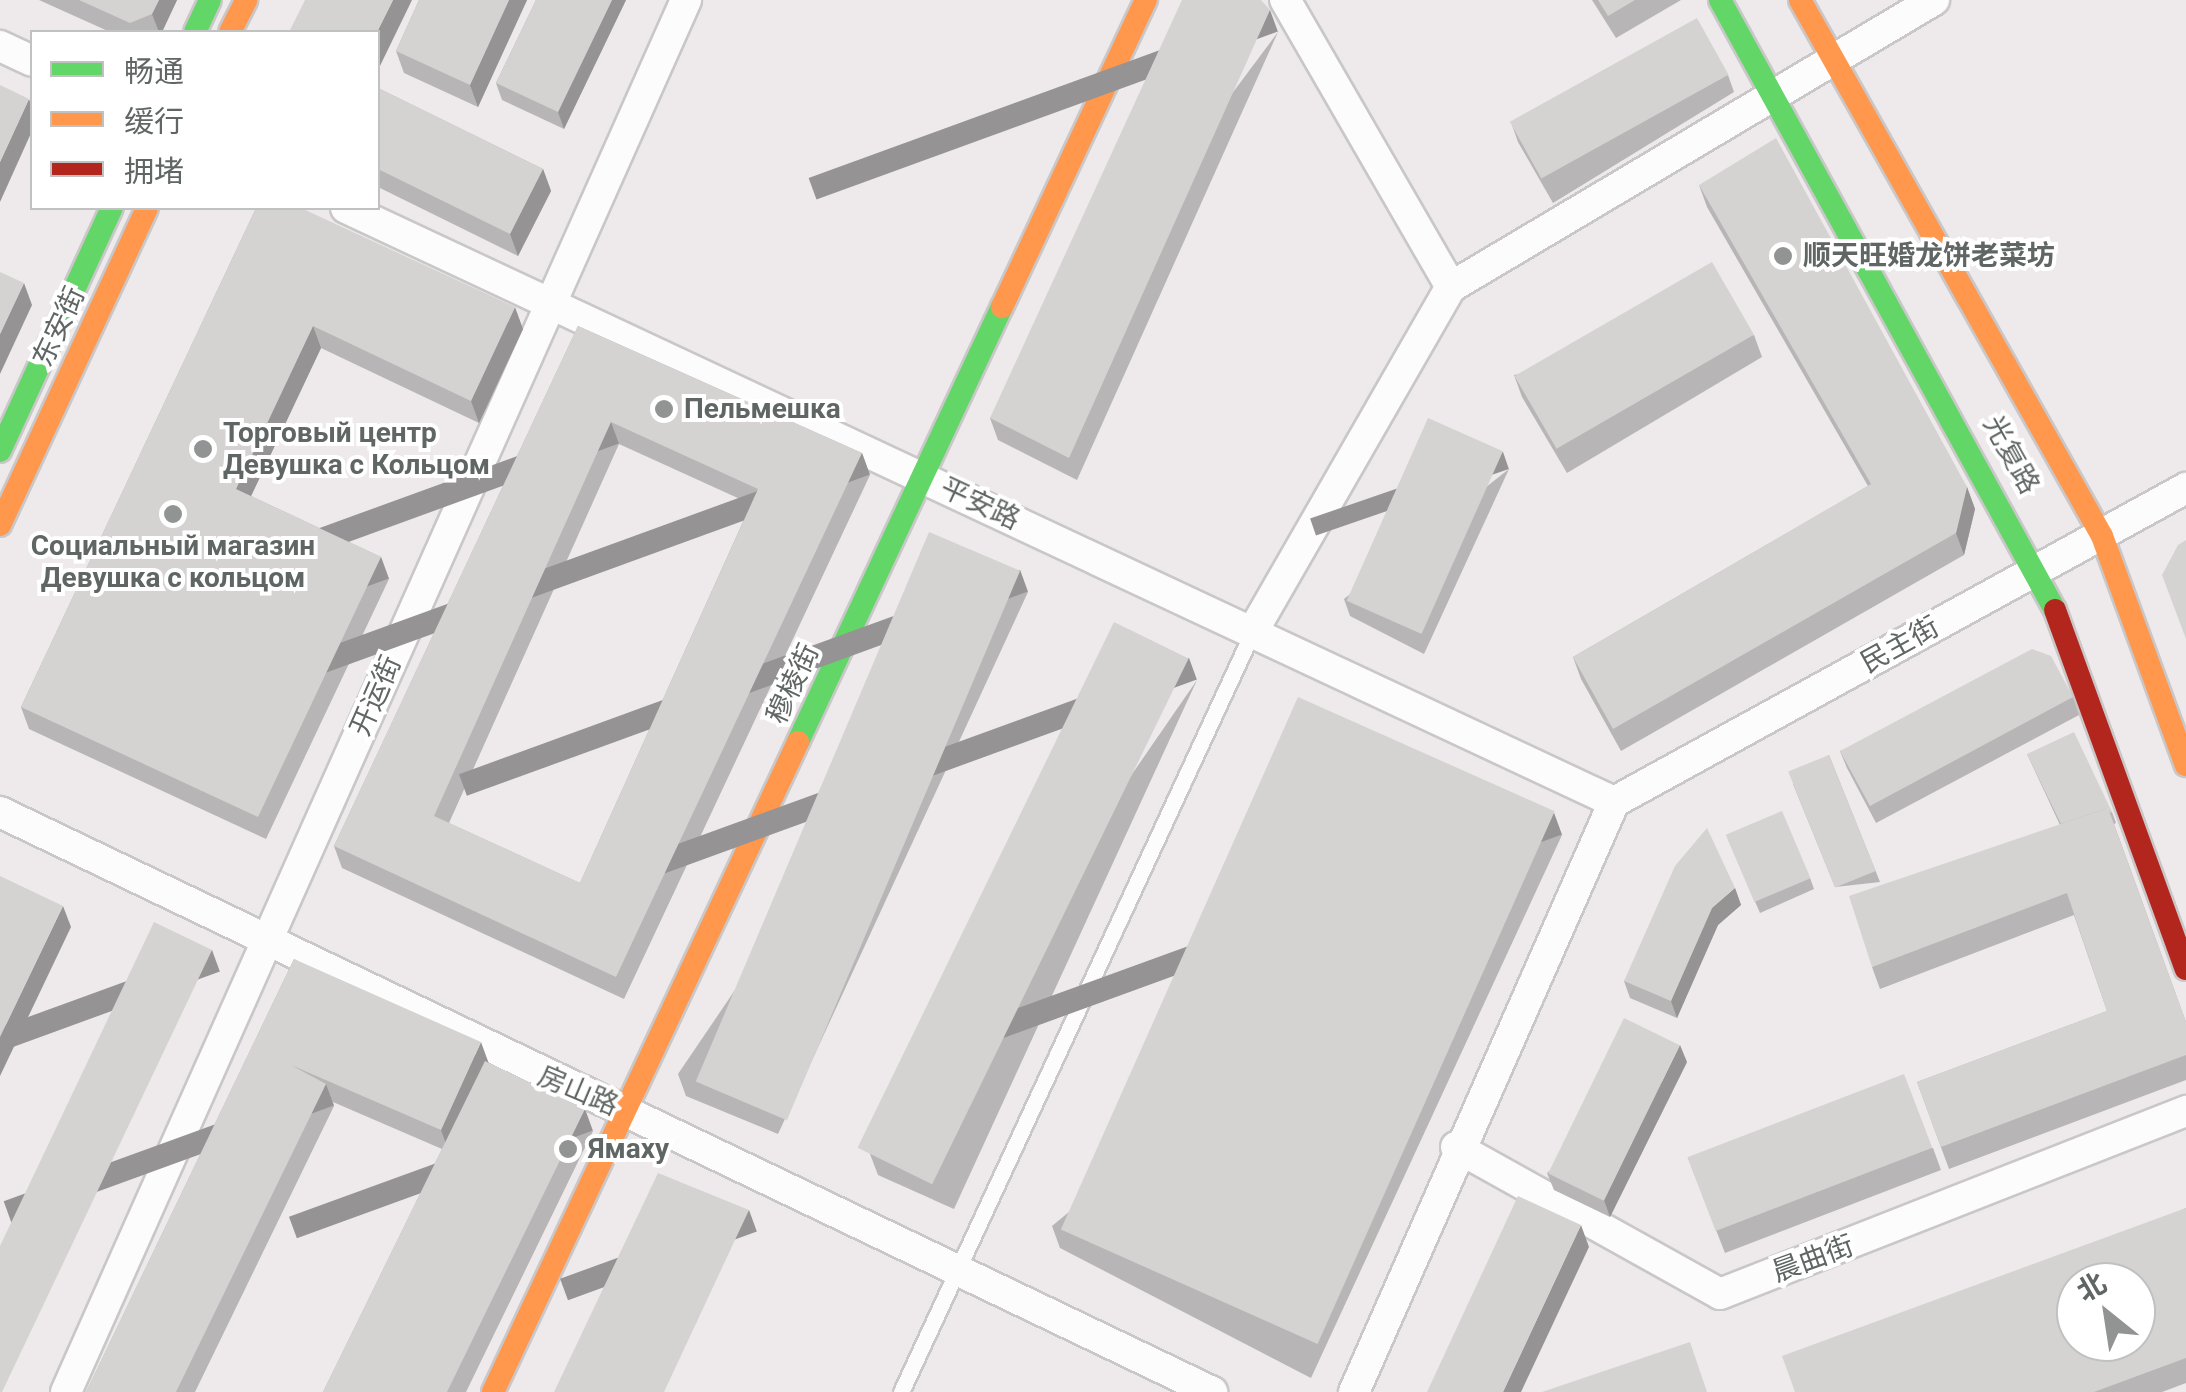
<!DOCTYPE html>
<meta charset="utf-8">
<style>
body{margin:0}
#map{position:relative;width:2186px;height:1392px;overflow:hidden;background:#eee9ea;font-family:Roboto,"Noto Sans SC",sans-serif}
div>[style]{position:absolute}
.roads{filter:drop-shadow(2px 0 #c9c7c8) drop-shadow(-2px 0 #c9c7c8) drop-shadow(0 2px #c9c7c8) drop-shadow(0 -2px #c9c7c8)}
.lane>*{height:15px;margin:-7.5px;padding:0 7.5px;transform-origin:7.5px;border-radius:7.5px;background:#fcfcfc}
.street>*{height:30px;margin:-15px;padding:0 15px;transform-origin:15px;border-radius:15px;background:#fcfcfc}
.fast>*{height:22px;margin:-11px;padding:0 11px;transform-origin:11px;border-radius:11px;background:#63d668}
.slow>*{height:22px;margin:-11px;padding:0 11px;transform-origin:11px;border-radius:11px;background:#ff974d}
.jam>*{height:22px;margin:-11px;padding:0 11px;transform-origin:11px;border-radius:11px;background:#b3261e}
.wall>*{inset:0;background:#b7b5b5}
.shaded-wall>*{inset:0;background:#959393;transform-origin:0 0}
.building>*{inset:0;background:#d5d2d2;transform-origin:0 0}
.dots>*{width:28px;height:28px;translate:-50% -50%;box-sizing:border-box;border:5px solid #fff;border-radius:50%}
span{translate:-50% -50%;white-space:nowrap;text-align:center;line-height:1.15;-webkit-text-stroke:8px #fff;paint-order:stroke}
.poi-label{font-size:28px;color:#5f6664;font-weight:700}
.left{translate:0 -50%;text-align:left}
.street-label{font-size:28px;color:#5f6664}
.legend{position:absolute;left:30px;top:30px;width:350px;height:180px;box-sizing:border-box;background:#fff;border:2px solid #bfc2c1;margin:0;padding:12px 18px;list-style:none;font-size:30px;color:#5f6664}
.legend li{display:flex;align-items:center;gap:20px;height:50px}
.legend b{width:50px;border:2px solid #bfc2c1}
.north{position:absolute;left:2056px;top:1262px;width:100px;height:100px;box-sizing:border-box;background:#fff;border:2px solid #bfc2c1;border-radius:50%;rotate:330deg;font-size:28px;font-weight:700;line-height:40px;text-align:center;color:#5f6664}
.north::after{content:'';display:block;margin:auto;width:35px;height:45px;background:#919493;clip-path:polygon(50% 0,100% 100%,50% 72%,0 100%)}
</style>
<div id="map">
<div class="roads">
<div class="lane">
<div style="left:901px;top:1392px;width:838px;rotate:-65.18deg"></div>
</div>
<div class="street">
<div style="left:0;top:46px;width:35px;rotate:25deg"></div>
<div style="left:346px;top:208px;width:1400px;rotate:25.1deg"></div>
<div style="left:1451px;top:287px;width:562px;rotate:-30.72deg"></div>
<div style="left:1253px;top:631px;width:397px;rotate:-60.1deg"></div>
<div style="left:1451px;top:287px;width:332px;rotate:-120deg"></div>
<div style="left:1614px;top:802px;width:653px;rotate:-28.76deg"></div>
<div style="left:0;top:812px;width:1344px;rotate:25.57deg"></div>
<div style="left:1456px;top:1147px;width:302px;rotate:29.1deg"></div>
<div style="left:1720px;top:1294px;width:501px;rotate:-21.44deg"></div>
<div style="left:66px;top:1392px;width:1524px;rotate:-65.99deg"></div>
<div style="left:1354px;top:1392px;width:645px;rotate:-66.22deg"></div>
</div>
<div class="fast">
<div style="left:1720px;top:0;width:696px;rotate:61.23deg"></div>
<div style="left:195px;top:32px;width:35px;rotate:-65deg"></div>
<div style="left:0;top:451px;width:268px;rotate:-65.3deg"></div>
<div style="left:798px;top:742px;width:480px;rotate:-64.9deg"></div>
</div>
<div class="slow">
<div style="left:1800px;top:0;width:615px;rotate:60.6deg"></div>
<div style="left:2102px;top:536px;width:244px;rotate:69.9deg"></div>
<div style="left:230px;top:32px;width:36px;rotate:-63deg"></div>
<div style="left:1002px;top:307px;width:339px;rotate:-64.9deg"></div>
<div style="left:0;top:525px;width:349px;rotate:-65.1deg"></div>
<div style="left:493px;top:1392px;width:718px;rotate:-64.86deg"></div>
</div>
<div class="jam">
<div style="left:2055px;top:610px;width:382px;rotate:70deg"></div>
</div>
</div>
<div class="wall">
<div style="clip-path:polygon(39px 0,177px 0,162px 32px,110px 32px)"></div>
<div style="clip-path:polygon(419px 0,527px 0,478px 107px,404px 73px,396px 51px)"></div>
<div style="clip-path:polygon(536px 0,626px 0,564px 129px,502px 100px,496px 83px)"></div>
<div style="clip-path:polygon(1592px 0,1681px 0,1616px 38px)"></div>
<div style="clip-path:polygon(1278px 32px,1077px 480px,998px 440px,990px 418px)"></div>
<div style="clip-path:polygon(1728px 75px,1734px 92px,1553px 203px,1518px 142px,1512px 125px)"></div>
<div style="clip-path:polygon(378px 88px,543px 169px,551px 191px,518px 256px,378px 187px)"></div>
<div style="clip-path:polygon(1699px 185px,1967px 487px,1975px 509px,1964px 555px,1621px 751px,1581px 679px,1573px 657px,1868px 486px,1707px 207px)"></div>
<div style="clip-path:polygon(256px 208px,523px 329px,479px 423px,321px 348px,251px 496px,381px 557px,389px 579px,266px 839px,29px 729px,21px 707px)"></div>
<div style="clip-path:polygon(evenodd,578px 326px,862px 453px,870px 475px,624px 999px,342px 868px,334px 846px,578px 326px,619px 444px,751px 504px,580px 883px,449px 823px,619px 444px)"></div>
<div style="clip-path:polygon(1754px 335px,1762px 357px,1567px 473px,1522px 397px,1514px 375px)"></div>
<div style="clip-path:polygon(1509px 469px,1424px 654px,1350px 616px,1344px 599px)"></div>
<div style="clip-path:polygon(1020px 570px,1028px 592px,778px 1134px,686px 1096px,678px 1074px)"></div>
<div style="clip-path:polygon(1197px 680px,954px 1209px,878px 1175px,870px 1154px)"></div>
<div style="clip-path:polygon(2073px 697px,2079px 715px,1876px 823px,1847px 768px,1840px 751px)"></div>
<div style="clip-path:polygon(2027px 754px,2112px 812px,2116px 823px,2114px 824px,2186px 1022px,2186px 1080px,1949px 1169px,1917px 1082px,2107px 1011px,2074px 915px,1880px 989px,1872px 967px,2060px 825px)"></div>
<div style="clip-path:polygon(1829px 755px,1880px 882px,1835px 887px,1793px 784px)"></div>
<div style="clip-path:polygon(1554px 813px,1562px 835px,1311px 1378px,1060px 1248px,1052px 1226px)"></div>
<div style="clip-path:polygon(1727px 837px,1810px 878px,1814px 889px,1760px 913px)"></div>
<div style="clip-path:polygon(1735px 888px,1741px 905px,1718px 925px,1677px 1018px,1630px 998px,1624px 981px)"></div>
<div style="clip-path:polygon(294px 959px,488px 1062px,593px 1131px,466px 1392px,323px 1392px,442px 1149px,333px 1102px,334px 1106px,195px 1392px,86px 1392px)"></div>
<div style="clip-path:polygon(1687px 1062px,1610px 1217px,1554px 1190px,1547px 1173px)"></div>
<div style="clip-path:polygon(1933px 1148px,1941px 1170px,1725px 1253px,1688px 1158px)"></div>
<div style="clip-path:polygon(2186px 1208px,2186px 1383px,2162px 1392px,1795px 1392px)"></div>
</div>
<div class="shaded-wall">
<div style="clip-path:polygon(159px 0,177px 0,162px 32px,159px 32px,152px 14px)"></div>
<div style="clip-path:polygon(393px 0,412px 0,378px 70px,377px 32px)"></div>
<div style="clip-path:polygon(509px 0,527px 0,478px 107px,470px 85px)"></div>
<div style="clip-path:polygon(612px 0,626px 0,564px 129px,558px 112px)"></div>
<div style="left:1270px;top:10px;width:23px;height:491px;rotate:70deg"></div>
<div style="clip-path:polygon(29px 99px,32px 107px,32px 131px,0 202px,0 162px)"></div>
<div style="clip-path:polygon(543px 169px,551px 191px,518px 256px,510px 234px)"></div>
<div style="clip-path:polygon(24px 283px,32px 305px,0 374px,0 334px)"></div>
<div style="clip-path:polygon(515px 307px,523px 329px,479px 423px,471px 401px)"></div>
<div style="clip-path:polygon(313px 326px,321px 348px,244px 511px,236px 489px)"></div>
<div style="left:611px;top:422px;width:23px;height:432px;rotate:70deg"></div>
<div style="left:1503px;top:452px;width:18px;height:204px;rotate:71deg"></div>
<div style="left:862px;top:453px;width:23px;height:579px;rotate:70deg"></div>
<div style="clip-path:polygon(1967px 487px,1975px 509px,1964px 555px,1956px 533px)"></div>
<div style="left:381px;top:557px;width:23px;height:288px;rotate:70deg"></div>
<div style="left:1020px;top:570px;width:23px;height:597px;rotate:70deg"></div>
<div style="left:1189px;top:658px;width:23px;height:582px;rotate:70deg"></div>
<div style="left:1554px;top:813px;width:23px;height:598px;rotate:70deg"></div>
<div style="clip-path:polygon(1735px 888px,1741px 905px,1718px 925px,1677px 1018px,1671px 1001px,1712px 908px)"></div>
<div style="clip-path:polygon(63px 906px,71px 927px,0 1076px,0 1037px)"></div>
<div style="left:212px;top:950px;width:23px;height:489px;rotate:70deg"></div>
<div style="clip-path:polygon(481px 1042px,489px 1064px,449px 1152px,441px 1130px)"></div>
<div style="clip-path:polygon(1680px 1045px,1687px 1062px,1610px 1217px,1604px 1200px)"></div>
<div style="left:326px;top:1084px;width:23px;height:343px;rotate:70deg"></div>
<div style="left:585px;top:1109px;width:23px;height:315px;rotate:70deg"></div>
<div style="left:749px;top:1210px;width:23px;height:201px;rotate:70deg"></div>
<div style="clip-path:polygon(1581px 1225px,1589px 1247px,1521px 1392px,1503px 1392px)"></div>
</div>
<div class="building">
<div style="clip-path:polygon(79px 0,159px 0,152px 14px,130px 23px)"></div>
<div style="clip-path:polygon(305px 0,393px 0,377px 32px,289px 32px)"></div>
<div style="clip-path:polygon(419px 0,509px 0,470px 85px,396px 51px)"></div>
<div style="clip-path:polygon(536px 0,612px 0,558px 112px,496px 83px)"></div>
<div style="clip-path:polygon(1182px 0,1261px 0,1270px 10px,1069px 458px,990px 418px)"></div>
<div style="clip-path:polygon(1598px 0,1635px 0,1608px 16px)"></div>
<div style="left:1697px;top:18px;width:65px;height:214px;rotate:61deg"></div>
<div style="clip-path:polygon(0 85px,29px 99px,0 162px)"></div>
<div style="clip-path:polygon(378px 88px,543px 169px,510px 234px,378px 169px)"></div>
<div style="clip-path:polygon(1776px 138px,1967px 487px,1956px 533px,1613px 729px,1573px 657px,1871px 484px,1699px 185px)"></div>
<div style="clip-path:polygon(256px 208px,301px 208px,515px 307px,471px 401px,313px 326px,236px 489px,381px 557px,258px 817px,21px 707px)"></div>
<div style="left:1712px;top:262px;width:84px;height:228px;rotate:60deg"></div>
<div style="clip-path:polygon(0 272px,24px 283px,0 334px)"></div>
<div style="clip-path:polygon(evenodd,578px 326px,862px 453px,616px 977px,334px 846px,578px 326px,611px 422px,758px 489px,580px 883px,434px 816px,611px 422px)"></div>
<div style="left:1428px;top:418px;width:82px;height:200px;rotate:24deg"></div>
<div style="left:929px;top:532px;width:99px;height:597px;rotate:23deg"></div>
<div style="clip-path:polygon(2186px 540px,2186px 639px,2162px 575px,2178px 545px)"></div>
<div style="left:1114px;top:622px;width:83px;height:585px;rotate:26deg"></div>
<div style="clip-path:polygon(2032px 649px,2051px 656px,2073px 697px,1870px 806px,1840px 751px)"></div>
<div style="left:1298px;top:697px;width:281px;height:583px;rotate:24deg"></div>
<div style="clip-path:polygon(2074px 732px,2112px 812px,2110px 813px,2108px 808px,2061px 824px,2027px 754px)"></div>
<div style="left:1829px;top:755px;width:125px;height:44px;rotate:68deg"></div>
<div style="clip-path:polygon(2108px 808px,2186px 1022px,2186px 1055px,1941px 1147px,1917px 1082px,2107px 1011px,2067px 893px,1872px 967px,1849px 896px)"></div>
<div style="left:1782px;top:811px;width:73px;height:61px;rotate:67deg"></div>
<div style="clip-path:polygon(1707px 828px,1735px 888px,1712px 908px,1671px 1001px,1624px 981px,1675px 866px)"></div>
<div style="clip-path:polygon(0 876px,63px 906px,0 1037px)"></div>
<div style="clip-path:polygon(154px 922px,212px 950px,2px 1392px,0 1392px,0 1246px)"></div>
<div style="clip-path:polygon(294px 959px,481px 1042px,441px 1130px,291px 1065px,326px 1084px,176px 1392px,86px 1392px)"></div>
<div style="left:1624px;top:1018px;width:62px;height:173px;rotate:26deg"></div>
<div style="clip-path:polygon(485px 1061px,585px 1109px,447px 1392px,323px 1392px)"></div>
<div style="left:1904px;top:1074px;width:79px;height:232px;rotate:69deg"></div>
<div style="clip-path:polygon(658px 1173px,749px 1210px,664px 1392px,554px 1392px)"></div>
<div style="clip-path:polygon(1518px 1196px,1581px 1225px,1503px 1392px,1427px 1392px)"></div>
<div style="clip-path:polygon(evenodd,2186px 1208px,2186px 1358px,2094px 1392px,1795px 1392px,1782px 1356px,2186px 1208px,2076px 1282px,2136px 1282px,2136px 1342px,2076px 1342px,2076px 1282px)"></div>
<div style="clip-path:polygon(1690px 1342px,1707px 1392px,1542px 1392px)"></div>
</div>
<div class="dots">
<div style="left:1783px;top:256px;background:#919493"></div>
<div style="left:664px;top:409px;background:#919493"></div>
<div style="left:203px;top:449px;background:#919493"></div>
<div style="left:173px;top:514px;background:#919493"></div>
<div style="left:568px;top:1149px;background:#919493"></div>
</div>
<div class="poi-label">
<span class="left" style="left:1803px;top:256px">顺天旺婚龙饼老菜坊</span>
<span class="left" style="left:684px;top:409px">Пельмешка</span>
<span class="left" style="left:223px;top:449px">Торговый центр<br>Девушка с Кольцом</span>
<span style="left:173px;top:562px">Социальный магазин<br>Девушка с кольцом</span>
<span class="left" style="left:588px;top:1149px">Ямаху</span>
</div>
<div class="street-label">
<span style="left:59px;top:327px;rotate:-65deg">东安街</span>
<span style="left:2011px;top:455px;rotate:61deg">光复路</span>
<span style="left:980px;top:504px;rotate:25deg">平安路</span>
<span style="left:1900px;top:645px;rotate:-29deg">民主街</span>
<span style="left:793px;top:684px;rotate:-65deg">穆棱街</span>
<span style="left:376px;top:696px;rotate:-66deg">开运街</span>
<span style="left:578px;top:1091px;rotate:23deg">房山路</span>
<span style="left:1813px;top:1259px;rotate:-20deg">晨曲街</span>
</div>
<ul class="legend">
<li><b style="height:12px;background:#63d668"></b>畅通</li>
<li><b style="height:12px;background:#ff974d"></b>缓行</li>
<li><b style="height:12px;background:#b3261e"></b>拥堵</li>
</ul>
<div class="north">北</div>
</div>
